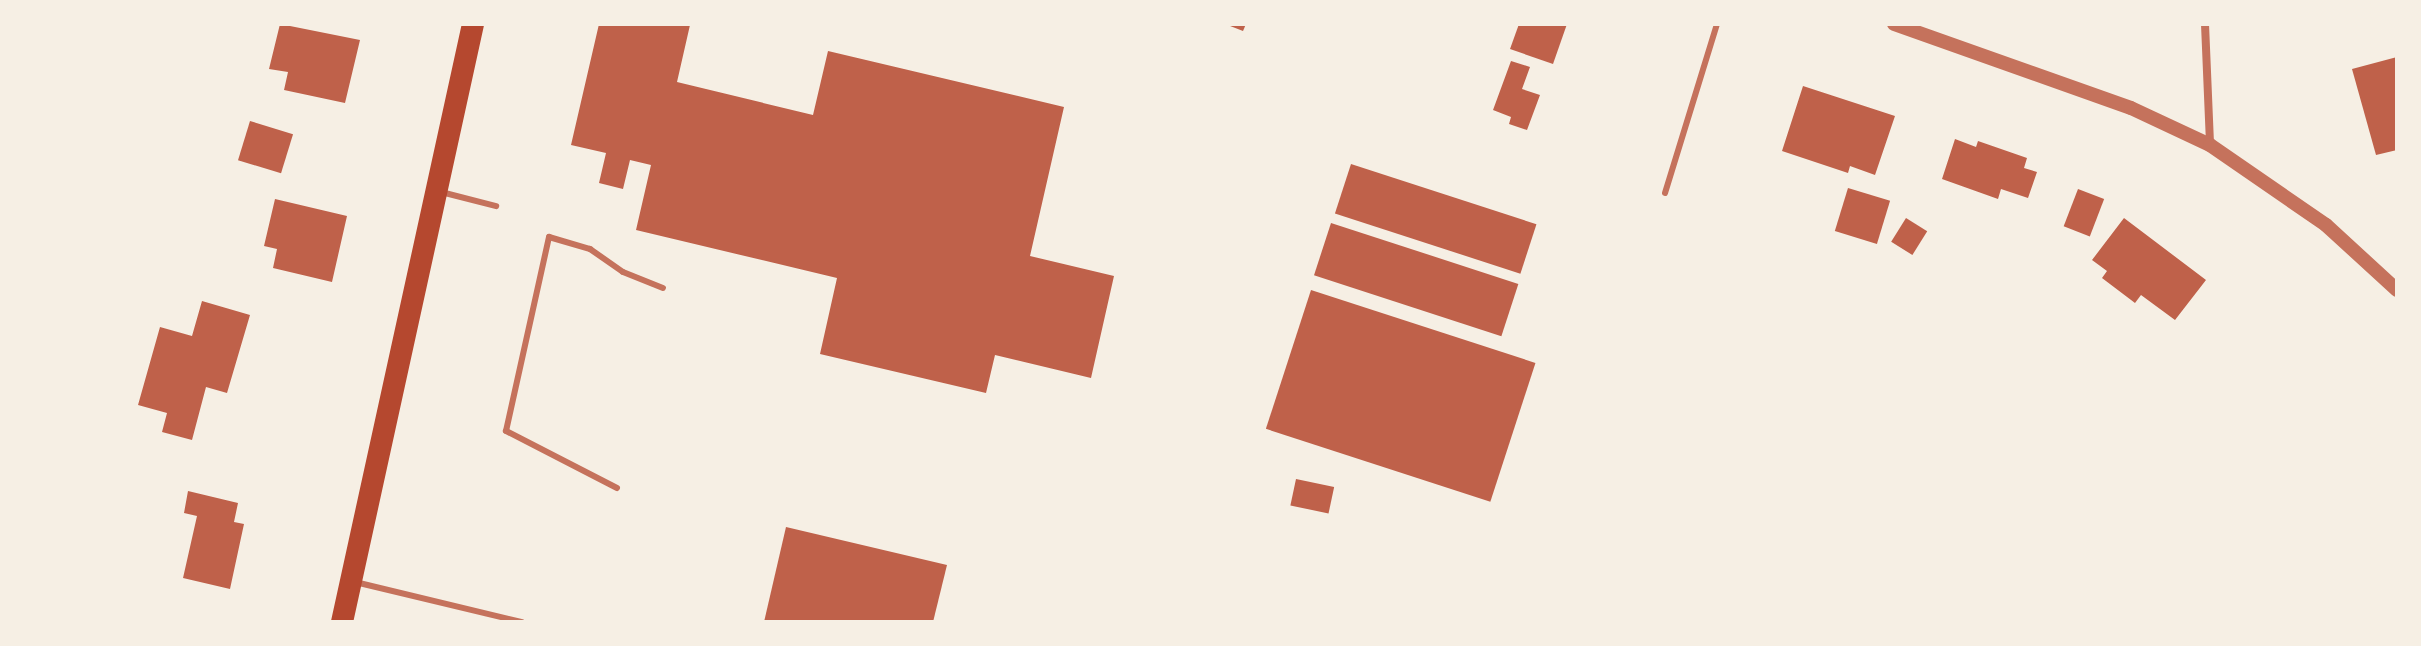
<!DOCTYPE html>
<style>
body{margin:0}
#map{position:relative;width:2421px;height:646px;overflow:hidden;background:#f6efe4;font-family:"DejaVu Sans",sans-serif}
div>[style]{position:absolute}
.building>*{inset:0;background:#bf614a;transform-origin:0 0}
.service>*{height:6px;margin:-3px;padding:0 3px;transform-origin:3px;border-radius:3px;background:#c5725c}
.minor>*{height:8px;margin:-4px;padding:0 4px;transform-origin:4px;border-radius:4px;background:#c5725c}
.tertiary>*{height:14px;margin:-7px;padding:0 7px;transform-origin:7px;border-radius:7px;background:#c5725c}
.trunk>*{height:22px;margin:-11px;padding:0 11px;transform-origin:11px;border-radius:11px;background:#b5482f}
span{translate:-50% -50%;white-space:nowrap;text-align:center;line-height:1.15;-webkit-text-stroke:8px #f6efe4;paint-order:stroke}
.frame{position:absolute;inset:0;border:26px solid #f6efe4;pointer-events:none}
</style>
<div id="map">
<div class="building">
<div style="clip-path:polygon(280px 24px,360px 40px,345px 103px,284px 90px,288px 72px,269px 69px)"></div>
<div style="clip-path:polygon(599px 24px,690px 25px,677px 82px,813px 115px,828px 51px,1064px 107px,1030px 256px,1114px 276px,1091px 378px,995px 355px,986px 393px,820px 354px,837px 278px,636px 230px,651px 165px,630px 160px,623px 189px,599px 183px,606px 153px,571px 145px)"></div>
<div style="clip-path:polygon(1225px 24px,1246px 24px,1243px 31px)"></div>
<div style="clip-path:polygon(1519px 24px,1567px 24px,1553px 64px,1510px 49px)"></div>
<div style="clip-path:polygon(2397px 57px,2397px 150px,2376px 155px,2352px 69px)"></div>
<div style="clip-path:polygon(1511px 61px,1530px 67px,1522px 89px,1540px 95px,1527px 130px,1509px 124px,1511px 117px,1493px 110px)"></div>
<div style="clip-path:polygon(1803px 86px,1895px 116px,1875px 175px,1850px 166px,1848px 173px,1782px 151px)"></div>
<div style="left:250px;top:121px;width:45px;height:41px;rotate:17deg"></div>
<div style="clip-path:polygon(1955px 139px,1976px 147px,1978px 141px,2027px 158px,2024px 168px,2037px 172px,2028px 198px,2001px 189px,1998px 199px,1942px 179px)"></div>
<div style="left:1351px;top:164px;width:195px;height:52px;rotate:18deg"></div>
<div style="left:1848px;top:188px;width:44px;height:45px;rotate:17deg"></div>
<div style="left:2078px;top:189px;width:28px;height:40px;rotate:21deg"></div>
<div style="clip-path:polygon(275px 199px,347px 216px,332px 282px,273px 268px,277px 249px,264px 246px)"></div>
<div style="left:1906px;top:218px;width:25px;height:28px;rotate:32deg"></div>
<div style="clip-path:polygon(2124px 218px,2206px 280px,2175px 320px,2141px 295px,2135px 303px,2102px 278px,2107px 271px,2092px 260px)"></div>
<div style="left:1331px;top:223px;width:197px;height:55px;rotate:18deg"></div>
<div style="left:1311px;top:290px;width:236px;height:146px;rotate:18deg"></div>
<div style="clip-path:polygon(202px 301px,250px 315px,227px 393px,206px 387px,192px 440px,162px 432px,167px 413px,138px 405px,160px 327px,192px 336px)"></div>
<div style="left:1296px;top:479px;width:39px;height:27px;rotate:12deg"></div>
<div style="clip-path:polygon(188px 491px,238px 503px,234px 522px,244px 524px,230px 589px,183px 578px,197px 516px,184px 513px)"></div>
<div style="clip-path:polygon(786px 527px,947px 565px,933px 622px,764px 622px)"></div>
</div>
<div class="service">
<div style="left:441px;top:192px;width:57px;rotate:14.3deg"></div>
<div style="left:1665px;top:193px;width:177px;rotate:-72.9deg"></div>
<div style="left:617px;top:488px;width:125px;rotate:-152.8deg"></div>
<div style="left:506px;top:431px;width:199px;rotate:-77.5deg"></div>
<div style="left:549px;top:237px;width:43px;rotate:16.3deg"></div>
<div style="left:590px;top:249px;width:40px;rotate:34.9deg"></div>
<div style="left:623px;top:272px;width:43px;rotate:21.8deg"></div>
<div style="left:355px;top:582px;width:172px;rotate:13.5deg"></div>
</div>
<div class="minor">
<div style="left:2205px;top:24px;width:121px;rotate:87.6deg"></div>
</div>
<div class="tertiary">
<div style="left:1894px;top:24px;width:251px;rotate:19.5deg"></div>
<div style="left:2131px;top:108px;width:87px;rotate:25.1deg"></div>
<div style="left:2210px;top:145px;width:141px;rotate:34.6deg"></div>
<div style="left:2326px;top:225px;width:96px;rotate:42.5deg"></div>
</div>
<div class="trunk">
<div style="left:342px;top:622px;width:612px;rotate:-77.64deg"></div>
</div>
<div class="frame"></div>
</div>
